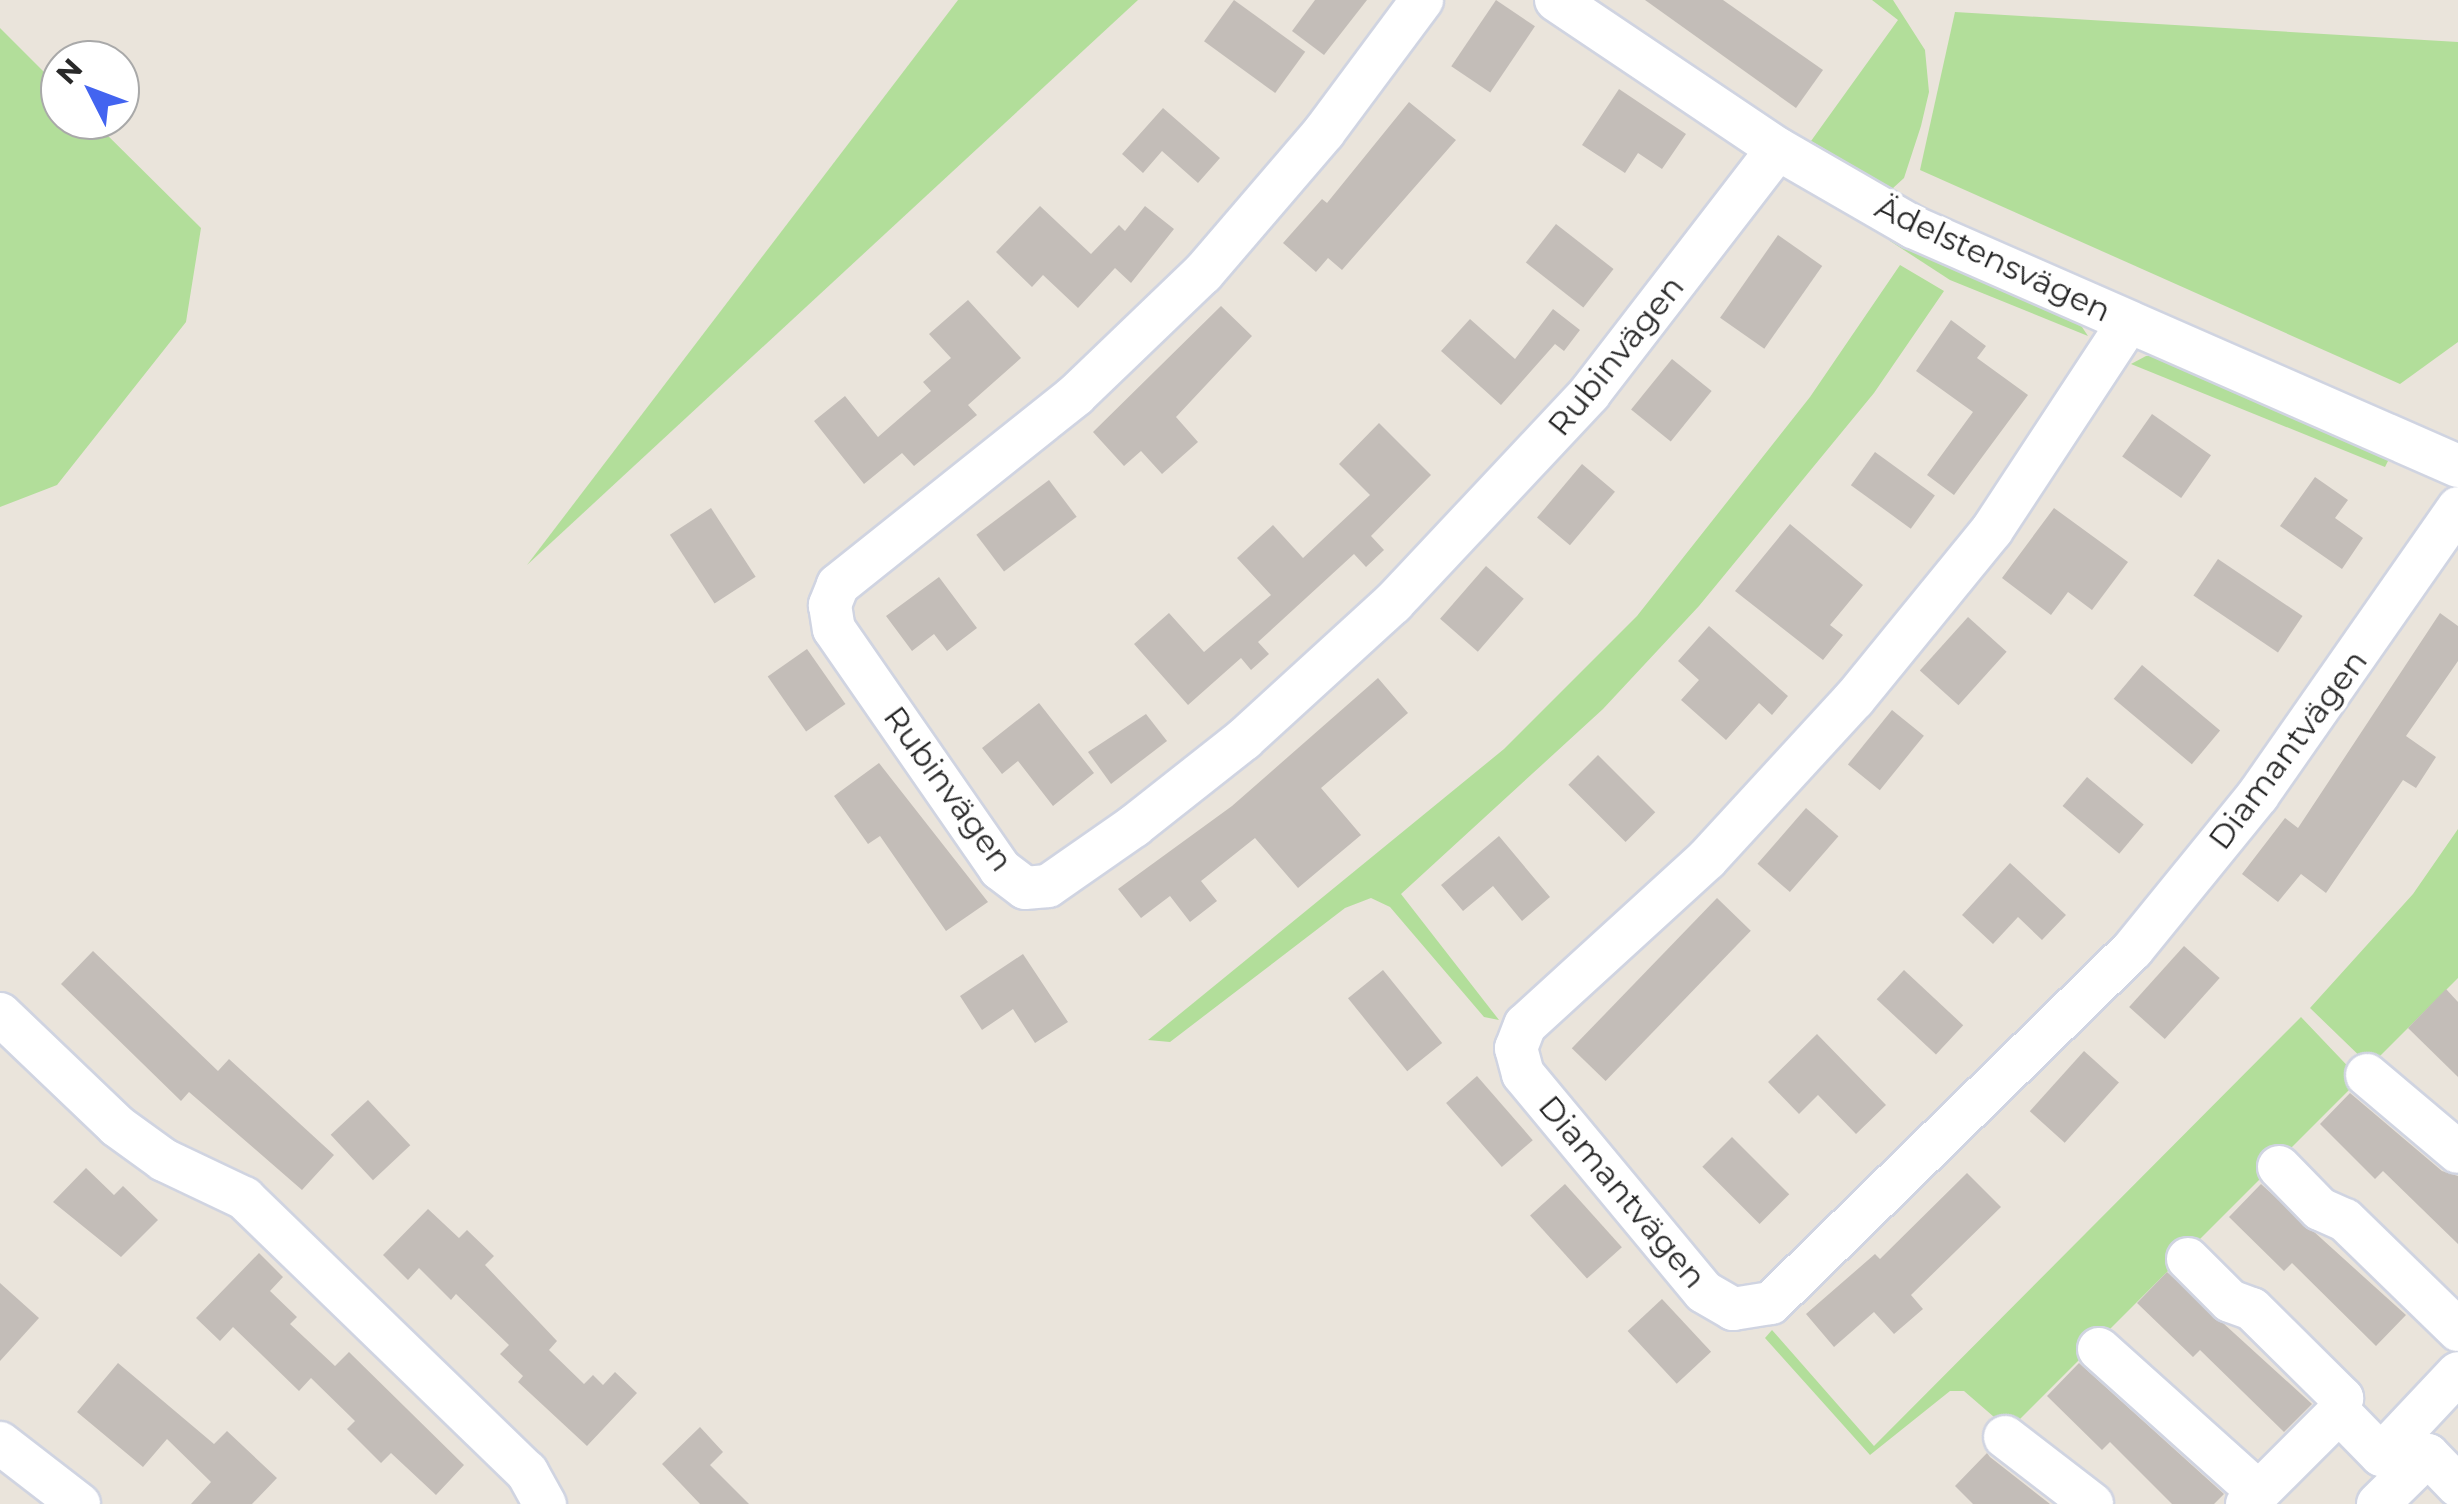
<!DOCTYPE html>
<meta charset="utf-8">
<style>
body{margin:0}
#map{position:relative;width:2458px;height:1504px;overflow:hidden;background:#eae4db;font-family:Montserrat,sans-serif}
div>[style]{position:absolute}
.green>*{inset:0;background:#b2de9a}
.building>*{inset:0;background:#c3bdb8;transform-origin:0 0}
.roads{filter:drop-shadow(2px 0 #d0d4e1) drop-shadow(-2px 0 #d0d4e1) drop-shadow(0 2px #d0d4e1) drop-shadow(0 -2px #d0d4e1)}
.minor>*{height:42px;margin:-21px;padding:0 21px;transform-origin:21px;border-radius:21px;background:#fff}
span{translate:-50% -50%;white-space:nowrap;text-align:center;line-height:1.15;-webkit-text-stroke:8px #fff;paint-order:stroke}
.street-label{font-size:32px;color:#292929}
.north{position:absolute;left:40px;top:40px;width:100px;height:100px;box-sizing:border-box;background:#fff;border:2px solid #a9a9a9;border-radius:50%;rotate:312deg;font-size:28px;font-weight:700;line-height:40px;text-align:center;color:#292929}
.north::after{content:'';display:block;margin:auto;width:35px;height:45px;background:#4364f0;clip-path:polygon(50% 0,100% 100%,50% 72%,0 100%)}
</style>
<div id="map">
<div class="green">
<div style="clip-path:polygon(958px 0,1138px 0,527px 565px)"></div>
<div style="clip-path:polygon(1872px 0,1893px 0,1925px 50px,1929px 92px,1921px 126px,1904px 178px,1892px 189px,1811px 141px,1898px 20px)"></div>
<div style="clip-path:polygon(1955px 12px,2458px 42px,2458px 342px,2400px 384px,1920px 170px)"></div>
<div style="clip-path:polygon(0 28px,60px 88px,60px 120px,92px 120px,201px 228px,186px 322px,57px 485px,0 507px)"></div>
<div style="clip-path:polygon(1893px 235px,2076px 318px,2088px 336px,1950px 280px,1890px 241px)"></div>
<div style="clip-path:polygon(1900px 265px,1944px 291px,1874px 393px,1699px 606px,1603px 709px,1401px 894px,1499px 1020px,1484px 1017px,1390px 907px,1371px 898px,1345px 908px,1170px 1042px,1148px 1040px,1504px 749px,1637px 616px,1810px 397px)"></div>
<div style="clip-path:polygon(2146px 356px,2162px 356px,2391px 455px,2385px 467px,2131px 364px)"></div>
<div style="clip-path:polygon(2458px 829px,2458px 978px,2370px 1066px,2310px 1008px,2413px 894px)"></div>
<div style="clip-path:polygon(2301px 1017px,2360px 1079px,2009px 1430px,1964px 1391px,1950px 1391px,1870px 1455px,1765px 1338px,1772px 1330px,1874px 1446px)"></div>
</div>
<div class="building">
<div style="left:1234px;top:0;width:88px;height:51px;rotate:36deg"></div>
<div style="clip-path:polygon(1315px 0,1367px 0,1324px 55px,1292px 31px)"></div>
<div style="left:1496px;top:0;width:47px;height:80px;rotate:34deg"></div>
<div style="clip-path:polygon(1645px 0,1723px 0,1823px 70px,1796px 108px)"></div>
<div style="clip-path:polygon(1619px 89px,1686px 134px,1662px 169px,1638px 153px,1625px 173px,1582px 145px)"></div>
<div style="clip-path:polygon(1409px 102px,1456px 140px,1342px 270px,1328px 258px,1316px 272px,1283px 243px,1322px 199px,1327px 203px)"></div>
<div style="clip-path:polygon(1163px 108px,1220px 158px,1198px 183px,1162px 151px,1143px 173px,1122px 154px)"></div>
<div style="clip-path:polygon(1040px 206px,1091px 254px,1119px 225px,1125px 231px,1145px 206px,1174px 229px,1131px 283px,1115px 268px,1078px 308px,1043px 275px,1032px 287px,996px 252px)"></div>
<div style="left:1556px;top:224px;width:73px;height:49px;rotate:38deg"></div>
<div style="left:1778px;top:235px;width:54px;height:101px;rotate:35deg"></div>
<div style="clip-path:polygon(968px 300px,1021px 358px,968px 405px,977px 415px,914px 466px,902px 453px,864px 484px,814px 421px,845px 396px,878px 437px,931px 391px,923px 382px,951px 358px,929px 334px)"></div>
<div style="clip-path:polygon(1221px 306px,1252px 336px,1176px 417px,1198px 442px,1162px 474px,1141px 451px,1124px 466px,1093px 432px)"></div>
<div style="clip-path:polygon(1553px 309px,1580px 330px,1564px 351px,1555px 344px,1501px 405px,1441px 351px,1470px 319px,1515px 359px)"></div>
<div style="clip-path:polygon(1951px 320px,1986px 346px,1977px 358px,2028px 395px,1954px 495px,1927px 475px,1973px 412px,1916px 371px)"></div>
<div style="left:1672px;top:359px;width:51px;height:65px;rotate:39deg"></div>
<div style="left:2152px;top:414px;width:72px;height:52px;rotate:35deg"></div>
<div style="clip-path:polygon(1379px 423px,1431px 475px,1371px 536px,1384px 550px,1366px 567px,1354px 554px,1258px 642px,1269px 654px,1251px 670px,1241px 658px,1188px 705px,1134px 644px,1169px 613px,1204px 652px,1271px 595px,1237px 558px,1273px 525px,1303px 558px,1370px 495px,1339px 464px)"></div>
<div style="left:1875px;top:452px;width:74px;height:41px;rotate:36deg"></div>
<div style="left:1582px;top:464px;width:43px;height:70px;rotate:40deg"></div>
<div style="clip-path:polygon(2315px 477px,2348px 500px,2335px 518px,2363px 538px,2342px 569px,2280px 526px)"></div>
<div style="left:1049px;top:480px;width:46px;height:91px;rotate:53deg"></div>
<div style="left:711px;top:508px;width:82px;height:49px;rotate:57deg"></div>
<div style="clip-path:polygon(2054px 508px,2128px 562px,2092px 610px,2068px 592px,2051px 615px,2002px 578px)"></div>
<div style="clip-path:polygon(1790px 524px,1863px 585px,1830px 625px,1843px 635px,1823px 660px,1735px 591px)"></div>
<div style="left:2218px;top:559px;width:102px;height:44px;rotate:34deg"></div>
<div style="left:1486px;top:566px;width:50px;height:70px;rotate:41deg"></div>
<div style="clip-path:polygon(939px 577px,977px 628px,947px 651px,934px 634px,912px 651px,886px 616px)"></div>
<div style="clip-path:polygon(2440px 613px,2458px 626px,2458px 661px,2406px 736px,2436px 757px,2416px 788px,2403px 780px,2326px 893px,2301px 874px,2278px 902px,2242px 874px,2285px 818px,2298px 828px)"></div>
<div style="left:1968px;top:617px;width:52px;height:72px;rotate:42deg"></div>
<div style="clip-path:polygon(1709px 626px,1788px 696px,1772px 715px,1759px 703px,1726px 740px,1681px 700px,1699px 680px,1678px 661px)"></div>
<div style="left:807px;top:649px;width:67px;height:48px;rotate:55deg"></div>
<div style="left:2142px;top:665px;width:102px;height:44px;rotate:40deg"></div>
<div style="clip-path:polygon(1378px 678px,1408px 713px,1321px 788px,1361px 835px,1298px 888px,1255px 838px,1201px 881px,1217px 901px,1190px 922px,1170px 896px,1141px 918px,1118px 889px,1232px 806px)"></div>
<div style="clip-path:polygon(1039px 703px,1094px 773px,1053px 806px,1018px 761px,1002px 774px,982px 748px)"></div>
<div style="left:1892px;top:710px;width:41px;height:70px;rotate:39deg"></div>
<div style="clip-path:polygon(1146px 714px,1167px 741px,1111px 784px,1088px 752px)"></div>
<div style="left:1598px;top:755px;width:81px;height:42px;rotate:45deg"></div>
<div style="clip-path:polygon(879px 763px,988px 902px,946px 931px,880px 836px,868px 844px,834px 796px)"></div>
<div style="left:2087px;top:777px;width:74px;height:38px;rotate:40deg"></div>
<div style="left:1806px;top:808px;width:43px;height:74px;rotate:41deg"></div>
<div style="clip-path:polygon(1499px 836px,1550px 897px,1522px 921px,1493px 886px,1463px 911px,1441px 885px)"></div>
<div style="clip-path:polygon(2010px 863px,2066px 915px,2042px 940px,2018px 917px,1993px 944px,1962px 915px)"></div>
<div style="left:1717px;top:898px;width:47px;height:209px;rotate:44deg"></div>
<div style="left:2184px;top:946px;width:48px;height:82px;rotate:42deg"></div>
<div style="clip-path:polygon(93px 951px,218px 1071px,229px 1059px,334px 1155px,302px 1190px,189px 1092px,181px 1101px,61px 984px)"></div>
<div style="clip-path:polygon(1023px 954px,1068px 1022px,1035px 1043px,1013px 1009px,982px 1030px,960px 996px)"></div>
<div style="left:1383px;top:970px;width:94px;height:45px;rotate:51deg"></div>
<div style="left:1904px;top:970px;width:81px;height:40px;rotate:43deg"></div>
<div style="clip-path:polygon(2446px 989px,2458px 1002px,2458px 1077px,2408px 1028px)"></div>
<div style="clip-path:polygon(1817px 1034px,1886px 1105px,1856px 1134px,1818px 1095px,1799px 1114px,1768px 1082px)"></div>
<div style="left:2084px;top:1051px;width:47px;height:81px;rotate:42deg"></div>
<div style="left:1477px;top:1076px;width:85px;height:41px;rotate:49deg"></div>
<div style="clip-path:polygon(2350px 1093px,2442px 1171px,2458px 1176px,2458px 1244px,2383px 1171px,2375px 1179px,2320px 1124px)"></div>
<div style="left:368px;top:1100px;width:62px;height:51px;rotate:47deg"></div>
<div style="left:1732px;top:1137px;width:81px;height:42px;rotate:45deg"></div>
<div style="clip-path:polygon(86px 1168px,114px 1195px,123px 1186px,158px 1220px,121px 1257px,53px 1202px)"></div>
<div style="clip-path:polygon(1967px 1173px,2001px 1207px,1911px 1295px,1923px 1309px,1894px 1334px,1874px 1312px,1834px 1347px,1806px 1314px,1875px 1254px,1880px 1259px)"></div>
<div style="left:1565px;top:1184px;width:85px;height:47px;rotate:48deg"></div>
<div style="clip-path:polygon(2261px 1184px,2406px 1315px,2376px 1346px,2292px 1263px,2284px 1271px,2229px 1217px)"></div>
<div style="clip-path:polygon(428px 1209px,459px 1238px,467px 1230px,494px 1256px,485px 1265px,557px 1341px,549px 1350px,584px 1384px,593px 1375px,603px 1385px,615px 1372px,637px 1393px,587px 1446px,518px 1382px,523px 1376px,500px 1354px,509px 1345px,456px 1294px,451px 1300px,419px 1268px,408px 1280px,383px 1255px)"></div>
<div style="clip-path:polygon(259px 1253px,283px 1277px,270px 1291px,297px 1317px,290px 1324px,335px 1366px,349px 1352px,464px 1465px,436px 1495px,391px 1453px,381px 1463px,347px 1429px,355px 1421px,311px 1378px,299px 1391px,233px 1327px,220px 1341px,196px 1318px)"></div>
<div style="clip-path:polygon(2167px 1272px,2312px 1404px,2284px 1432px,2200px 1350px,2193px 1357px,2137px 1303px)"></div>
<div style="clip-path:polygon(0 1283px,39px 1318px,0 1361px)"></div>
<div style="left:1662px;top:1299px;width:72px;height:47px;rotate:47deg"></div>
<div style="clip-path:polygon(118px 1363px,214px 1444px,227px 1431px,277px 1478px,252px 1504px,191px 1504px,211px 1482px,167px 1439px,143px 1467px,77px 1412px)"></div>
<div style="clip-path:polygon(2079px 1363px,2224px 1494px,2214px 1504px,2172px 1504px,2110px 1442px,2102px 1450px,2047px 1396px)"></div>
<div style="clip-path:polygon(700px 1427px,723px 1452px,710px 1465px,749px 1504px,700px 1504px,662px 1464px)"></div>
<div style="clip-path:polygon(1987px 1453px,1990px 1457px,2050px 1504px,1973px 1504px,1955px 1486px)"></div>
</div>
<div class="roads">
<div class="minor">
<div style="left:1422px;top:0;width:164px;rotate:126.6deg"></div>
<div style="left:1324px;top:132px;width:186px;rotate:130.6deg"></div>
<div style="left:1203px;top:273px;width:176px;rotate:136.2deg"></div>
<div style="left:1076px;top:395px;width:305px;rotate:141.4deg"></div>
<div style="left:838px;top:585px;width:22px;rotate:112deg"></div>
<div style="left:830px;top:605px;width:24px;rotate:81deg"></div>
<div style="left:834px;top:629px;width:292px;rotate:55.3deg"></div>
<div style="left:1000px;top:869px;width:31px;rotate:37deg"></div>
<div style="left:1025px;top:888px;width:23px;rotate:-5deg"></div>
<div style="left:1048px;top:886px;width:105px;rotate:-34.9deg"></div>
<div style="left:1134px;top:826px;width:140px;rotate:-38.3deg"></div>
<div style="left:1244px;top:739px;width:202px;rotate:-42.4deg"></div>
<div style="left:1393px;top:603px;width:287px;rotate:-46.8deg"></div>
<div style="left:1589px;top:394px;width:309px;rotate:-52.4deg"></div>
<div style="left:1556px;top:0;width:267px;rotate:33.9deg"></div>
<div style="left:1778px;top:149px;width:156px;rotate:30deg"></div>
<div style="left:1913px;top:227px;width:595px;rotate:23.68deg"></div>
<div style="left:2128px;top:323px;width:248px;rotate:123.3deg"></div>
<div style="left:1992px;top:530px;width:218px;rotate:129.2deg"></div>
<div style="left:1854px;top:699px;width:217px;rotate:132.6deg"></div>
<div style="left:1707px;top:859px;width:246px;rotate:137.6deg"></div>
<div style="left:1525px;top:1025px;width:25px;rotate:111deg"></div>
<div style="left:1516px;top:1048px;width:27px;rotate:75deg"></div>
<div style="left:1523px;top:1074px;width:283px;rotate:50.3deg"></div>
<div style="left:1704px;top:1292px;width:34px;rotate:30deg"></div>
<div style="left:1733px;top:1309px;width:38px;rotate:-9deg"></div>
<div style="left:1771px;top:1303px;width:506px;rotate:-44.36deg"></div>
<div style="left:2133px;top:949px;width:198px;rotate:-50.9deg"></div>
<div style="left:2258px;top:795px;width:350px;rotate:-55.1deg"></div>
<div style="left:0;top:1014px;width:162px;rotate:43.7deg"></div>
<div style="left:117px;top:1126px;width:58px;rotate:35.9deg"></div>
<div style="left:164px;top:1160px;width:89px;rotate:25.4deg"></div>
<div style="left:244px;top:1198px;width:394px;rotate:44.1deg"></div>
<div style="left:527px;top:1472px;width:37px;rotate:61deg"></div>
<div style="left:2367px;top:1075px;width:119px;rotate:40.2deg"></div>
<div style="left:2279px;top:1167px;width:59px;rotate:45.7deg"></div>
<div style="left:2320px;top:1209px;width:27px;rotate:24deg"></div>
<div style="left:2345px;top:1220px;width:158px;rotate:44.2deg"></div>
<div style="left:2188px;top:1259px;width:59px;rotate:45deg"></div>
<div style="left:2230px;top:1301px;width:23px;rotate:20deg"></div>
<div style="left:2252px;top:1309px;width:127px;rotate:44.7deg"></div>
<div style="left:2342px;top:1398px;width:14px;rotate:102deg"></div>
<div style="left:2099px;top:1349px;width:211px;rotate:41.9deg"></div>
<div style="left:2005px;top:1437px;width:110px;rotate:37.6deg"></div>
<div style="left:0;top:1443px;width:100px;rotate:37.7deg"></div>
<div style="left:2247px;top:1504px;width:130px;rotate:-45deg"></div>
<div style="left:2339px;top:1412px;width:60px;rotate:45.7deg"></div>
<div style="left:2381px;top:1455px;width:112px;rotate:-46.8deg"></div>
<div style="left:2378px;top:1504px;width:70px;rotate:-44.4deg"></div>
<div style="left:2428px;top:1455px;width:43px;rotate:45.9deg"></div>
</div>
</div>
<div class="street-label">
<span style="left:1993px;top:259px;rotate:25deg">Ädelstensvägen</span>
<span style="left:1616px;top:356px;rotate:-51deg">Rubinvägen</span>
<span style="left:2288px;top:750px;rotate:-53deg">Diamantvägen</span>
<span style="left:948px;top:789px;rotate:54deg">Rubinvägen</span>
<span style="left:1622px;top:1192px;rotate:50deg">Diamantvägen</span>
</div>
<div class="north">N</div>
</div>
